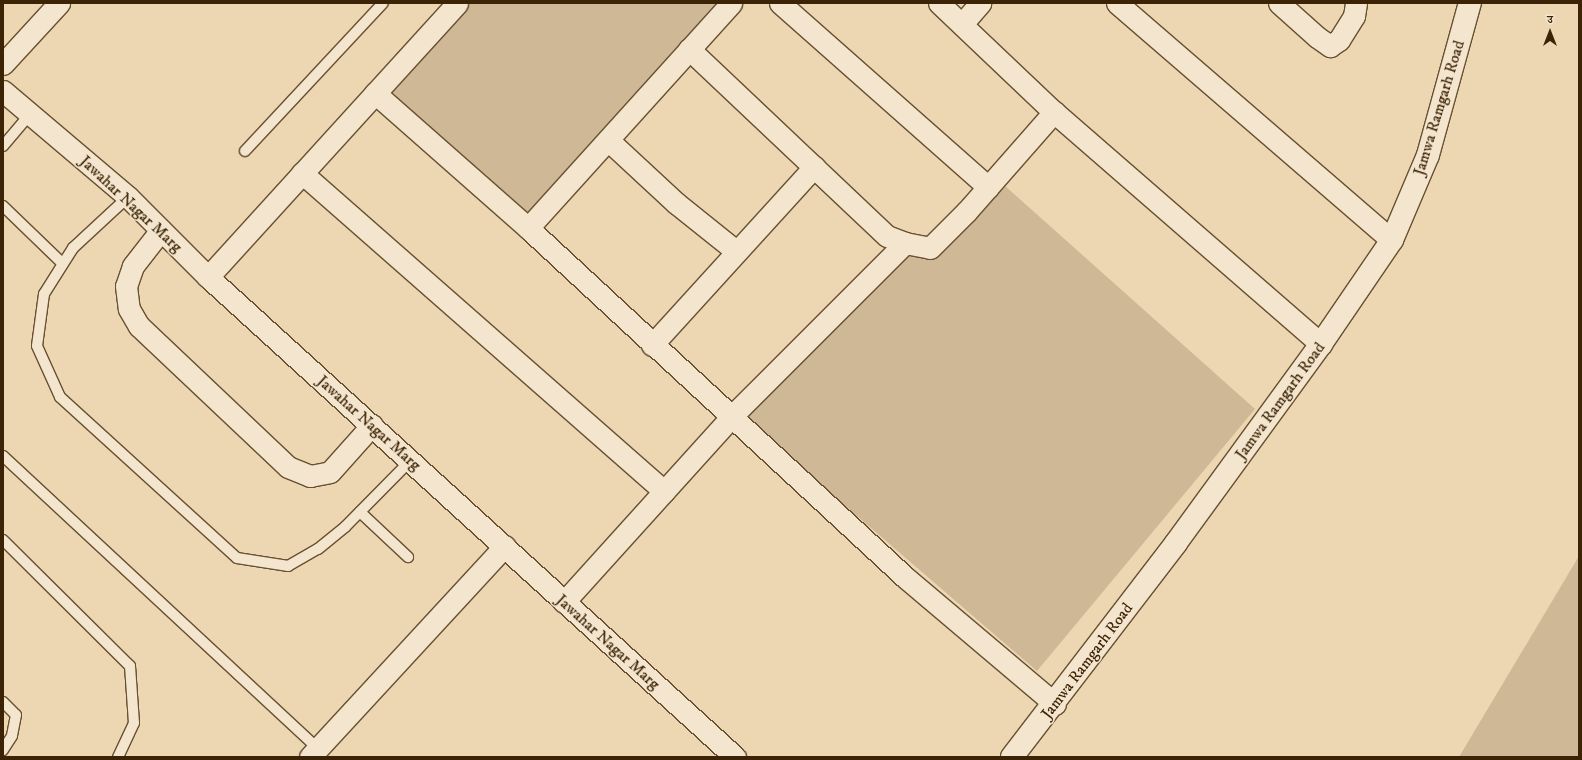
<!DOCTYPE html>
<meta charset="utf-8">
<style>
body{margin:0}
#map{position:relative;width:1582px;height:760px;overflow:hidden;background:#edd7b3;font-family:"IM FELL DW Pica","Noto Serif Devanagari",serif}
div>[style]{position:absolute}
.green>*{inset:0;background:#cfb895}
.roads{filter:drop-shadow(1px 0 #685030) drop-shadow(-1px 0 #685030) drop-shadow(0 1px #685030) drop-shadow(0 -1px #685030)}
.service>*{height:10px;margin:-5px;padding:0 5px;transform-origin:5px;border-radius:5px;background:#f3e5ce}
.minor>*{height:21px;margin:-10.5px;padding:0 10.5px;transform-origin:10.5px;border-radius:10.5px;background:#f3e5ce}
.secondary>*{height:22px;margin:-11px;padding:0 11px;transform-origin:11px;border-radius:11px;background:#f3e5ce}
span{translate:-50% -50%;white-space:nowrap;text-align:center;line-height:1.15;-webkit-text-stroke:3px #f3e5ce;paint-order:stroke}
.street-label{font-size:16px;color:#3c2305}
.frame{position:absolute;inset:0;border:4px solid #3c2305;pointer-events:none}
.north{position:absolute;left:1530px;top:12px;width:40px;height:40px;-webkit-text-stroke:3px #f3e5ce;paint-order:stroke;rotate:0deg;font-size:11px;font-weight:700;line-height:16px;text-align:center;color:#3c2305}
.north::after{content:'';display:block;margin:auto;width:14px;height:18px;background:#3c2305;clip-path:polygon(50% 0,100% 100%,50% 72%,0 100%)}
</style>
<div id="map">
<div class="green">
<div style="clip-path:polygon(468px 3px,717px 3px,520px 221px,391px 91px)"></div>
<div style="clip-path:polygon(1004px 185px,1255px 409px,1037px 671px,742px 417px,909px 252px,942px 253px)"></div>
<div style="clip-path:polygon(1579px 556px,1579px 757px,1459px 757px)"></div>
</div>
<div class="roads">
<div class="service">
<div style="left:3px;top:146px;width:42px;rotate:-49.8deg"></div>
<div style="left:245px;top:151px;width:202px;rotate:-47deg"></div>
<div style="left:128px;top:197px;width:75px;rotate:137.2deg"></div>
<div style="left:73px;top:248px;width:54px;rotate:122.2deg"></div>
<div style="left:44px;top:294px;width:52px;rotate:97.7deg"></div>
<div style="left:37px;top:346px;width:56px;rotate:65.7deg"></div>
<div style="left:60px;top:397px;width:239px;rotate:42.3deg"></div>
<div style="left:237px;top:558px;width:52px;rotate:8.9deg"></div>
<div style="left:288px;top:566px;width:34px;rotate:-30deg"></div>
<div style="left:318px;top:549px;width:35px;rotate:-39deg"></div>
<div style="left:345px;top:527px;width:93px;rotate:-45.4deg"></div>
<div style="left:3px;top:206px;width:83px;rotate:44deg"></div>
<div style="left:3px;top:456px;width:430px;rotate:42.9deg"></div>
<div style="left:360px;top:512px;width:66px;rotate:43.2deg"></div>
<div style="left:3px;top:540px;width:179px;rotate:44.8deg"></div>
<div style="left:130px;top:666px;width:57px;rotate:86deg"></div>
<div style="left:134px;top:723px;width:38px;rotate:115deg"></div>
<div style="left:3px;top:702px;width:18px;rotate:45deg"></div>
<div style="left:16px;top:715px;width:21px;rotate:101deg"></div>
<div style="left:12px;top:736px;width:17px;rotate:123deg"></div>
</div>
<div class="minor">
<div style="left:780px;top:3px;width:278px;rotate:41.5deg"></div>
<div style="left:939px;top:3px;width:158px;rotate:43.5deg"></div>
<div style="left:1054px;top:112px;width:354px;rotate:41deg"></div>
<div style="left:1117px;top:3px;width:363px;rotate:40.8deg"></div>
<div style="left:1279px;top:3px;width:51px;rotate:41.8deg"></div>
<div style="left:1317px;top:37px;width:16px;rotate:35deg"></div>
<div style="left:1330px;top:46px;width:11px;rotate:-34deg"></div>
<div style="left:1339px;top:40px;width:28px;rotate:-58deg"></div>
<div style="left:1354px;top:16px;width:13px;rotate:-81deg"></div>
<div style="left:962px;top:24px;width:28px;rotate:-49deg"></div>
<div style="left:689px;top:49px;width:272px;rotate:43.4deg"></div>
<div style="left:887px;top:236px;width:19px;rotate:21deg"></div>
<div style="left:905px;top:243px;width:25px;rotate:11deg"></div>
<div style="left:930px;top:248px;width:52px;rotate:-45deg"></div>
<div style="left:967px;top:211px;width:132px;rotate:-48.7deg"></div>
<div style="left:3px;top:64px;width:83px;rotate:-47.4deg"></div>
<div style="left:3px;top:91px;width:164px;rotate:40.3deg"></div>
<div style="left:128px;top:197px;width:113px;rotate:45deg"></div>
<div style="left:208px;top:277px;width:713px;rotate:42.33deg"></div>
<div style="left:375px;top:93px;width:204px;rotate:41.4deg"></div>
<div style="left:528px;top:228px;width:515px;rotate:42.8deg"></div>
<div style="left:906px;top:578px;width:195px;rotate:40.2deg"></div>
<div style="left:608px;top:140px;width:93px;rotate:42.8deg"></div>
<div style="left:676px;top:203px;width:77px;rotate:38.7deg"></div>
<div style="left:302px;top:173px;width:482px;rotate:41.3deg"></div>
<div style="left:528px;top:228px;width:303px;rotate:-47.9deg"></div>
<div style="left:161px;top:230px;width:46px;rotate:127.9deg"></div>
<div style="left:133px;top:266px;width:21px;rotate:109deg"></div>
<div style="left:126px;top:286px;width:23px;rotate:83deg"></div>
<div style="left:129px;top:309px;width:20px;rotate:60deg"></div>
<div style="left:139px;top:326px;width:205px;rotate:43.4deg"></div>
<div style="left:288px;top:467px;width:24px;rotate:22deg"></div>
<div style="left:310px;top:476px;width:20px;rotate:-11deg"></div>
<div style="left:330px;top:472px;width:63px;rotate:-48.2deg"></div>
<div style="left:208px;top:277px;width:370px;rotate:-47.7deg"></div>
<div style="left:652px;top:345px;width:241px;rotate:-47.7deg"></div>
<div style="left:564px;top:602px;width:249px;rotate:-47.9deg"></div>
<div style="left:731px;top:417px;width:246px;rotate:-45deg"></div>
<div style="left:310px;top:757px;width:287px;rotate:-47.3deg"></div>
</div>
<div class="secondary">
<div style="left:1012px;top:757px;width:270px;rotate:-52.5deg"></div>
<div style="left:1176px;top:543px;width:246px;rotate:-53.9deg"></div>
<div style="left:1321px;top:344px;width:126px;rotate:-55.7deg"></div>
<div style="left:1392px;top:240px;width:92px;rotate:-67deg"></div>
<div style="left:1428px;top:155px;width:158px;rotate:-74.6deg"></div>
</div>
</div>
<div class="street-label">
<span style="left:1439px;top:108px;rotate:-73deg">Jamwa Ramgarh Road</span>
<span style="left:131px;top:204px;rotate:43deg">Jawahar Nagar Marg</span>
<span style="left:1280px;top:401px;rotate:-54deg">Jamwa Ramgarh Road</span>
<span style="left:369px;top:423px;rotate:42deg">Jawahar Nagar Marg</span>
<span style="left:608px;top:642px;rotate:42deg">Jawahar Nagar Marg</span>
<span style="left:1087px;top:661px;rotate:-53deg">Jamwa Ramgarh Road</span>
</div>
<div class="frame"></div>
<div class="north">उ</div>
</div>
